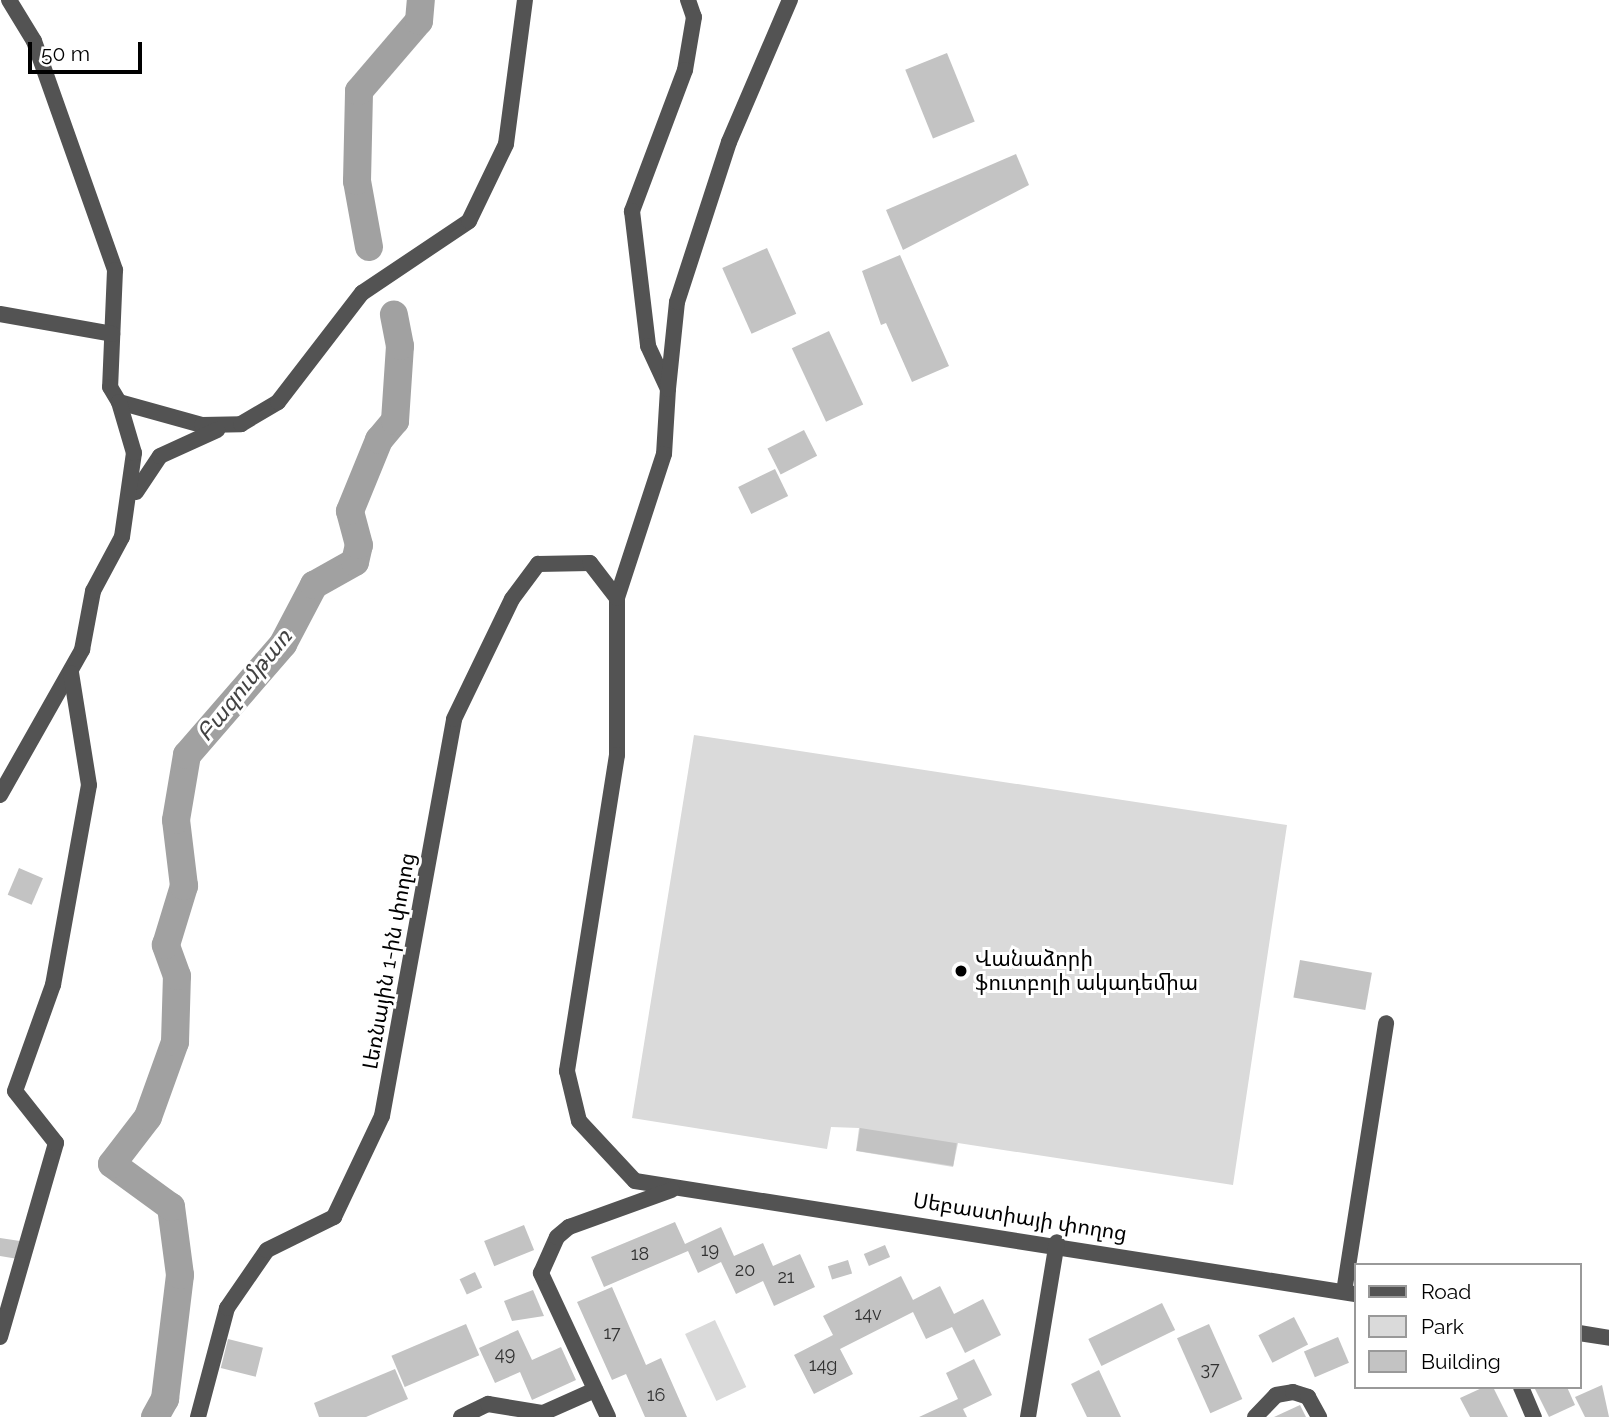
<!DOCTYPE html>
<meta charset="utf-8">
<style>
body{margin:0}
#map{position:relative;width:1609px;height:1417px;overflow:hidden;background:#fff;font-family:Raleway,"Noto Sans Armenian",sans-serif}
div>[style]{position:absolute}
.green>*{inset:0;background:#dadada;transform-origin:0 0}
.river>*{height:28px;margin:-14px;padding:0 14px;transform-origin:14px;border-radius:14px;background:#a1a1a1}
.building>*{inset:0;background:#c3c3c3;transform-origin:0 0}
.minor>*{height:16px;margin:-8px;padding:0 8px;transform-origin:8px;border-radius:8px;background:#535353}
.dots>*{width:19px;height:19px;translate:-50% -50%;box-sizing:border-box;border:4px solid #fff;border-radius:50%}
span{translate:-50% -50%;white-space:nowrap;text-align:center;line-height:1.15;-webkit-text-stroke:6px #fff;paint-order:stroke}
.number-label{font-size:18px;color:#313131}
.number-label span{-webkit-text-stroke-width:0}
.poi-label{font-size:21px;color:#000}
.left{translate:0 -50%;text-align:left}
.street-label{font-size:21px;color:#000}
.water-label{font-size:23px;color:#424242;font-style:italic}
.legend{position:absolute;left:1354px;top:1263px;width:228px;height:126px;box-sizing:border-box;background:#fff;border:2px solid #999;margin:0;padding:9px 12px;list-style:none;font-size:21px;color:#000}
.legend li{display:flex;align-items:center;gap:14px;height:35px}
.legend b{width:35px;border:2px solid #999}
.scale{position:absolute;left:28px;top:42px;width:114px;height:32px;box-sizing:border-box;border:4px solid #000;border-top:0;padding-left:9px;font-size:21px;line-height:24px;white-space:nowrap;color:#000;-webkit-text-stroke:5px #fff;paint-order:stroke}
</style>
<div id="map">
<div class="green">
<div style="clip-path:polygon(694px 735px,1287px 825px,1233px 1185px,958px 1143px,953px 1167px,856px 1151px,859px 1128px,831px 1127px,827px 1149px,632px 1118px)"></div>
<div style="left:715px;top:1320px;width:74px;height:33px;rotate:65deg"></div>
</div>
<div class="river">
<div style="left:369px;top:247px;width:67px;rotate:-100.3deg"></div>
<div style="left:357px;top:181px;width:90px;rotate:-88.7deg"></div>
<div style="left:359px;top:91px;width:92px;rotate:-49.4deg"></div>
<div style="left:419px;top:21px;width:21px;rotate:-85deg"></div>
<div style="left:155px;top:1417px;width:21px;rotate:-61deg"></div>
<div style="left:165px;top:1399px;width:125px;rotate:-83.1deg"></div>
<div style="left:180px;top:1275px;width:69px;rotate:-97.5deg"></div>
<div style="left:171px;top:1207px;width:73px;rotate:-143.9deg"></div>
<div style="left:112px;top:1164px;width:59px;rotate:-52.5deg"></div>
<div style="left:148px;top:1117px;width:80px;rotate:-70.2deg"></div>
<div style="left:175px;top:1042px;width:66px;rotate:-88.3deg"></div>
<div style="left:177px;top:976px;width:33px;rotate:-110deg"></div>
<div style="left:166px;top:945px;width:62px;rotate:-73deg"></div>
<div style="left:184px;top:886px;width:66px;rotate:-96.9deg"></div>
<div style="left:176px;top:820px;width:66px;rotate:-80.4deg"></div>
<div style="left:187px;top:755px;width:147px;rotate:-49.1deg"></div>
<div style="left:283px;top:644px;width:67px;rotate:-62.3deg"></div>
<div style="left:314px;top:585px;width:47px;rotate:-29.3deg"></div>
<div style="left:355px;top:562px;width:17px;rotate:-77deg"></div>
<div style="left:359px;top:545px;width:35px;rotate:-105deg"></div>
<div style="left:350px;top:511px;width:77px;rotate:-67.8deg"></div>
<div style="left:379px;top:440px;width:25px;rotate:-50deg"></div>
<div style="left:395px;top:421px;width:75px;rotate:-86.2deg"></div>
<div style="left:400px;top:346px;width:32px;rotate:-101deg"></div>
</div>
<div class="building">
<div style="left:947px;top:53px;width:74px;height:45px;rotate:68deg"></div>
<div style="clip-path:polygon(1016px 154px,1029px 185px,903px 250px,886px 210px)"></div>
<div style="left:767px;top:248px;width:72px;height:49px;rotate:66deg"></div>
<div style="clip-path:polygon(900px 255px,949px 366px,912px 382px,886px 323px,881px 325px,862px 271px)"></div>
<div style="left:829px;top:331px;width:81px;height:41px;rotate:65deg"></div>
<div style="left:804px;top:430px;width:29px;height:41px;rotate:63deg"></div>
<div style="left:775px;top:469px;width:30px;height:41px;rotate:64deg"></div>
<div style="left:19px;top:868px;width:26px;height:29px;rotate:23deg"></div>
<div style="left:1300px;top:960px;width:73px;height:38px;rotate:10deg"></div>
<div style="left:860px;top:1128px;width:98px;height:23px;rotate:9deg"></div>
<div style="clip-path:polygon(675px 1222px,685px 1244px,721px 1227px,734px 1256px,763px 1243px,773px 1266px,800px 1254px,815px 1287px,774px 1306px,763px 1281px,736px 1294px,721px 1262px,698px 1273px,688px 1251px,604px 1287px,591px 1257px)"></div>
<div style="left:524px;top:1225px;width:27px;height:43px;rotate:68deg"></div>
<div style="clip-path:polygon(0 1238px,20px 1241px,18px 1259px,0 1256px)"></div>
<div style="left:885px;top:1245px;width:13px;height:23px;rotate:67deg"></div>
<div style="left:848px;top:1260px;width:14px;height:21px;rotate:73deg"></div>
<div style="left:475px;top:1272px;width:17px;height:17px;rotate:65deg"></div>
<div style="clip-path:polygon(901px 1276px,913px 1300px,940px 1286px,954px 1314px,983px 1299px,1001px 1335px,965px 1353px,952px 1327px,926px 1339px,913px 1312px,840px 1349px,853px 1374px,814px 1394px,794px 1355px,833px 1335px,823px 1316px)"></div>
<div style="clip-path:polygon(612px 1287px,646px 1365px,661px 1358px,687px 1417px,645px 1417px,626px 1374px,612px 1380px,577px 1302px)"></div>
<div style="clip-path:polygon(533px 1290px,544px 1316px,512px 1321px,504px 1301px)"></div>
<div style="left:1162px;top:1303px;width:30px;height:82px;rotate:64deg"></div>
<div style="left:1294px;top:1317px;width:31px;height:40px;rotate:63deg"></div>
<div style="left:466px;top:1324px;width:34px;height:81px;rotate:67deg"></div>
<div style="left:1209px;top:1324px;width:82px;height:35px;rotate:66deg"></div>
<div style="clip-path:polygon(518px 1330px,532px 1360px,561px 1347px,576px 1380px,532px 1400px,520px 1372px,495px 1383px,479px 1348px)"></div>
<div style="left:1338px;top:1337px;width:28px;height:37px;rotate:67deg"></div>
<div style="left:228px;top:1339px;width:36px;height:30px;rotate:14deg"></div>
<div style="clip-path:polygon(974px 1359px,992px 1395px,963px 1409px,967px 1417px,919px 1417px,958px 1399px,946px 1373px)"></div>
<div style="clip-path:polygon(395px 1369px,408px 1399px,366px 1417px,319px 1417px,314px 1403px)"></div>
<div style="clip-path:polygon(1099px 1370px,1121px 1417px,1087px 1417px,1071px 1384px)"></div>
<div style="clip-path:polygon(1602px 1385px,1609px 1417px,1585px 1417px,1575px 1397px)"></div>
<div style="clip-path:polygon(1484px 1387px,1493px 1387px,1508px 1417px,1470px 1417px,1460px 1398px)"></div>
<div style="clip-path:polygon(1534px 1387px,1567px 1387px,1575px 1405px,1549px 1417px)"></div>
<div style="clip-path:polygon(1300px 1405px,1306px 1417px,1274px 1417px)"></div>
</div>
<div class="minor">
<div style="left:9px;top:0;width:48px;rotate:58.6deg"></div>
<div style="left:34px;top:41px;width:243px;rotate:70.5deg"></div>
<div style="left:115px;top:270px;width:117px;rotate:92.4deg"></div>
<div style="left:110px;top:387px;width:17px;rotate:59deg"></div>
<div style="left:119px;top:402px;width:86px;rotate:15.5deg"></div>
<div style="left:202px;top:425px;width:39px;rotate:-1deg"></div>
<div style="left:241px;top:424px;width:43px;rotate:-30.7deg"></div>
<div style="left:278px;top:402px;width:138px;rotate:-52.4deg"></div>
<div style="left:362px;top:293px;width:129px;rotate:-33.9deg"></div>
<div style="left:469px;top:221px;width:85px;rotate:-64.3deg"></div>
<div style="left:506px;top:144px;width:145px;rotate:-82.5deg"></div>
<div style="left:688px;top:0;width:18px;rotate:71deg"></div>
<div style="left:694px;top:17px;width:54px;rotate:99.6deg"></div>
<div style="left:685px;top:70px;width:151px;rotate:110.6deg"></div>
<div style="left:632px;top:211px;width:136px;rotate:83.2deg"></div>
<div style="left:648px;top:346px;width:47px;rotate:65.1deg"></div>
<div style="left:668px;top:389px;width:65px;rotate:93.5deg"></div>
<div style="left:664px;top:454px;width:151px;rotate:108.1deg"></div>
<div style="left:617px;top:598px;width:157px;rotate:90deg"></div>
<div style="left:617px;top:755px;width:320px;rotate:99deg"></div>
<div style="left:567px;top:1071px;width:51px;rotate:76.5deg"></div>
<div style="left:579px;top:1121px;width:82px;rotate:47deg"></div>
<div style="left:635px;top:1181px;width:729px;rotate:8.92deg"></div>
<div style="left:0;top:314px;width:114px;rotate:10.1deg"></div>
<div style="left:668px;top:389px;width:87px;rotate:-84.1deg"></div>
<div style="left:677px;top:302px;width:168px;rotate:-72deg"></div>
<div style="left:729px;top:142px;width:155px;rotate:-66.8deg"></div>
<div style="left:136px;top:492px;width:43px;rotate:-56.3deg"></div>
<div style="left:160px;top:456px;width:63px;rotate:-24.5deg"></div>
<div style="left:0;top:795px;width:167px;rotate:-60.5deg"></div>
<div style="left:82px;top:650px;width:60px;rotate:-79.4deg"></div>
<div style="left:93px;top:591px;width:61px;rotate:-61.8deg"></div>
<div style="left:122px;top:537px;width:85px;rotate:-81.9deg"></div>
<div style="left:134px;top:453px;width:53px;rotate:-106.4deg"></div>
<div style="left:1344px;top:1292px;width:272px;rotate:-81.1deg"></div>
<div style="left:1579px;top:1333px;width:30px;rotate:9deg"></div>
<div style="left:0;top:1337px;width:202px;rotate:-73.9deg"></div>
<div style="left:56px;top:1143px;width:66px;rotate:-128.3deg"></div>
<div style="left:15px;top:1091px;width:113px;rotate:-70.3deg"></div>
<div style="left:53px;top:985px;width:203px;rotate:-79.8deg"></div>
<div style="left:89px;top:785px;width:113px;rotate:-99.1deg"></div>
<div style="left:1521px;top:1387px;width:33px;rotate:67deg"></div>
<div style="left:198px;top:1417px;width:113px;rotate:-75.1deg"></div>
<div style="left:227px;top:1308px;width:70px;rotate:-55.4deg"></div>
<div style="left:267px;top:1250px;width:75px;rotate:-26.2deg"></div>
<div style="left:334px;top:1217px;width:112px;rotate:-64.6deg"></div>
<div style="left:382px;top:1116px;width:403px;rotate:-79.7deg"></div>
<div style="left:454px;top:719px;width:133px;rotate:-64.2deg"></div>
<div style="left:512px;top:599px;width:44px;rotate:-53.4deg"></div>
<div style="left:538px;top:564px;width:52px;rotate:-1.1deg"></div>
<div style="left:590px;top:563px;width:44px;rotate:52.4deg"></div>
<div style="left:461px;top:1417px;width:30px;rotate:-26deg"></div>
<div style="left:488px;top:1404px;width:56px;rotate:9.3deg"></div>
<div style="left:543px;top:1413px;width:57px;rotate:-23.9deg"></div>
<div style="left:608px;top:1417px;width:159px;rotate:-115deg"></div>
<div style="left:541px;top:1273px;width:39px;rotate:-66deg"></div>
<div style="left:557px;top:1237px;width:16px;rotate:-40deg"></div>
<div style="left:569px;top:1227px;width:109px;rotate:-19.9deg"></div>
<div style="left:1028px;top:1417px;width:177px;rotate:-80.6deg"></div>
<div style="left:1255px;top:1417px;width:30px;rotate:-46deg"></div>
<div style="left:1276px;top:1395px;width:17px;rotate:-10deg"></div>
<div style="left:1293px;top:1392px;width:16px;rotate:18deg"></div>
<div style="left:1308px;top:1397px;width:23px;rotate:61deg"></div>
</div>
<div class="dots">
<div style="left:961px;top:971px;background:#000"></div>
</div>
<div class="number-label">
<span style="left:710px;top:1250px">19</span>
<span style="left:640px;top:1254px">18</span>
<span style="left:745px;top:1270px">20</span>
<span style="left:786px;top:1277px">21</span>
<span style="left:868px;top:1314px">14v</span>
<span style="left:612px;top:1333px">17</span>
<span style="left:505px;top:1354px">49</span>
<span style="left:823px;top:1365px">14g</span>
<span style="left:1210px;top:1369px">37</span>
<span style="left:656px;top:1395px">16</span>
</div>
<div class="poi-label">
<span class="left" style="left:975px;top:971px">Վանաձորի<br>ֆուտբոլի ակադեմիա</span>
</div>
<div class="street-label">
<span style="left:389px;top:961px;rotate:-80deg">Լեռնային 1-ին փողոց</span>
<span style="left:1020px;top:1217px;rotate:9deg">Սեբաստիայի փողոց</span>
</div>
<div class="water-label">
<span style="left:244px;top:685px;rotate:-51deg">Բազումթառ</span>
</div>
<ul class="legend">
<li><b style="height:9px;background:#535353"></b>Road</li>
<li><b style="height:19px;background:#dadada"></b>Park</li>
<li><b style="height:19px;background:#c3c3c3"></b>Building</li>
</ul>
<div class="scale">50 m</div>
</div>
